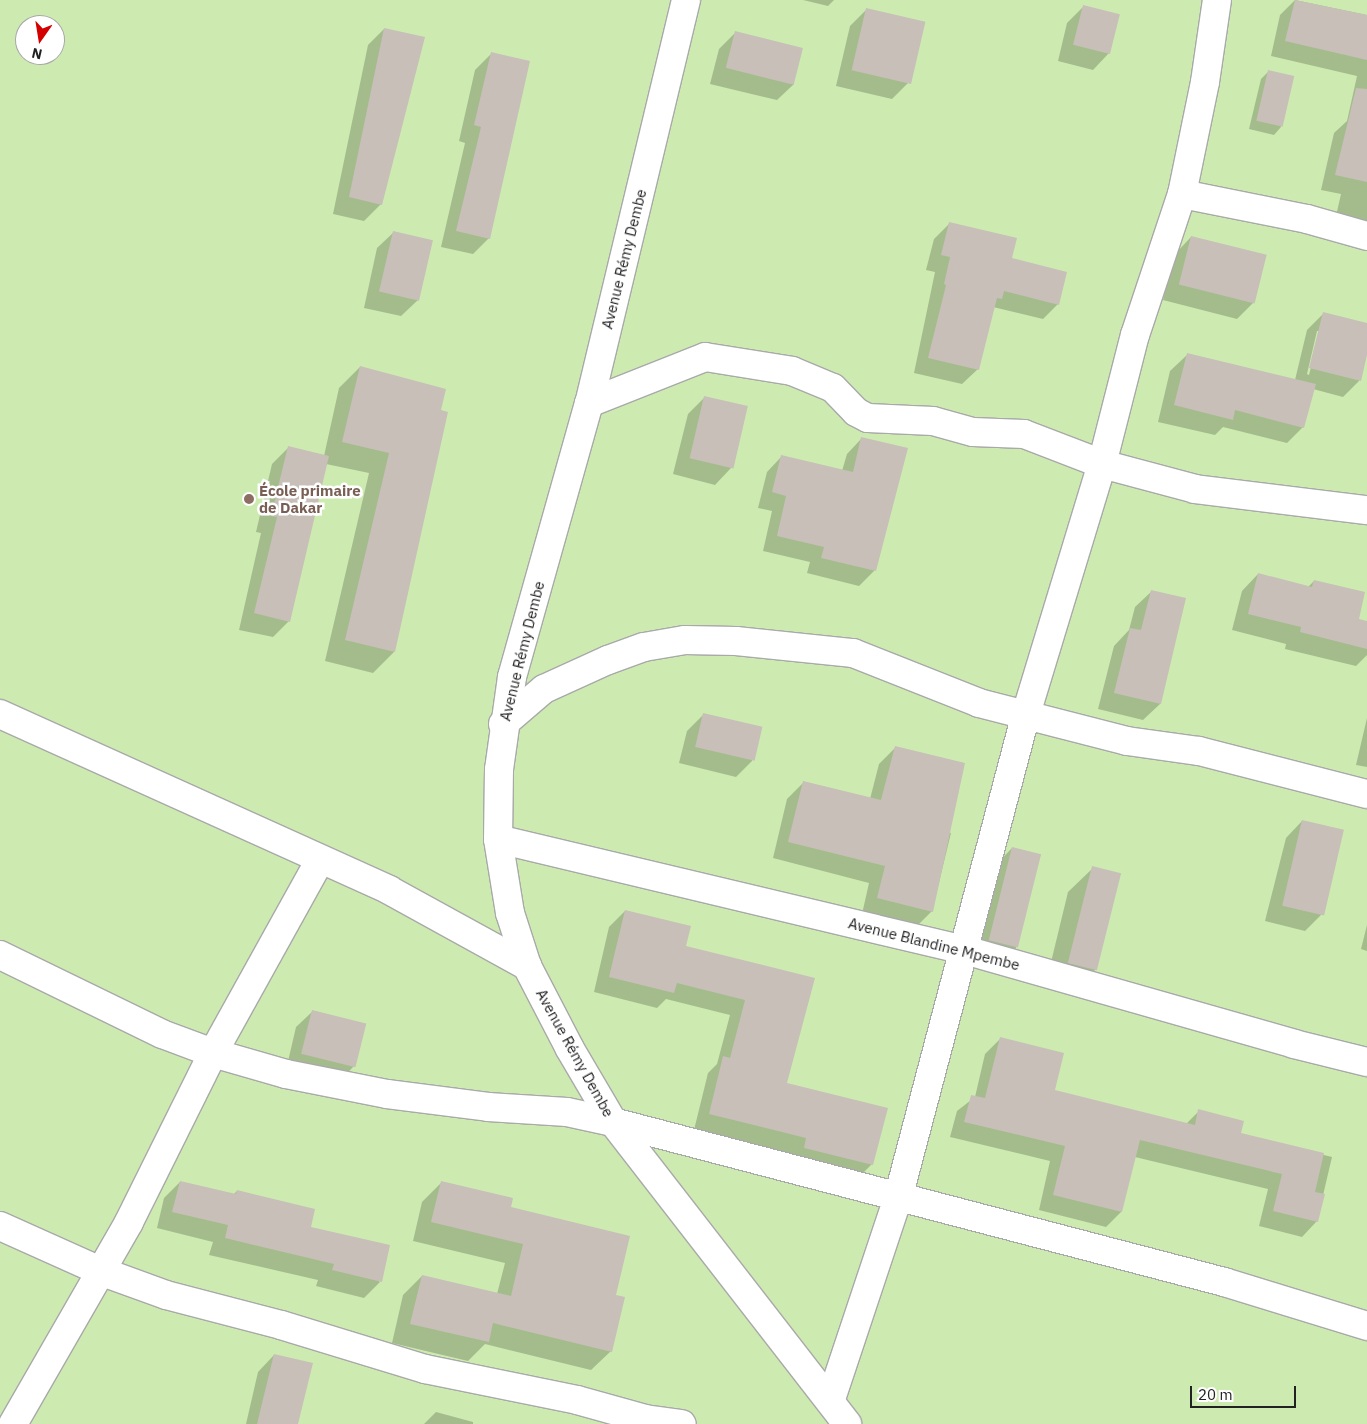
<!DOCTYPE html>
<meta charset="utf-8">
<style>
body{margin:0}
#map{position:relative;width:1367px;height:1424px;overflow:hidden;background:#f2efe9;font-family:"IBM Plex Sans",sans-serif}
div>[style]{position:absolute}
.grass>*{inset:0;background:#cdebb0}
.shadow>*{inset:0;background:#0003}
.building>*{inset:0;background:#c7bfb8;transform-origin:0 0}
.roads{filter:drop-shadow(1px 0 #a9a9a9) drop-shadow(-1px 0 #a9a9a9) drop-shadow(0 1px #a9a9a9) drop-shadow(0 -1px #a9a9a9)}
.minor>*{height:28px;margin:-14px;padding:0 14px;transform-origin:14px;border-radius:14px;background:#fff}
.tertiary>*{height:28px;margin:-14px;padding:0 14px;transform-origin:14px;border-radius:14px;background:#fff}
.dots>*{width:14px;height:14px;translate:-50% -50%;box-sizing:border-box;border:2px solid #fff;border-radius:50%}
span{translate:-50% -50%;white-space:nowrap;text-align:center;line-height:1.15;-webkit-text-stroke:5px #fff;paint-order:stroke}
.street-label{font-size:15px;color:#222}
.education-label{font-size:15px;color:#785e54;font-weight:700}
.left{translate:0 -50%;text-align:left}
.north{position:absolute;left:15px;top:15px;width:50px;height:50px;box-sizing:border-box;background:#fff;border:1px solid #a7a7a7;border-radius:50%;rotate:193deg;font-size:14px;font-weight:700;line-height:20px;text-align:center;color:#222}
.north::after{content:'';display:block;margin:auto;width:18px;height:22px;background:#d40000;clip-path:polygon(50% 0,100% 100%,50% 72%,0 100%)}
.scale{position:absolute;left:1190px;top:1386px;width:106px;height:22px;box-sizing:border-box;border:2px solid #222;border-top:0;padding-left:6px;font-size:15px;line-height:18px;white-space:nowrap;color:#222;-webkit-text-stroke:4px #fff;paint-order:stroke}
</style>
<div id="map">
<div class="grass">
<div style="clip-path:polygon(evenodd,0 0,1367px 0,1367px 1424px,0 1424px,0 0,25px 25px,55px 25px,55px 55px,25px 55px,25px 25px)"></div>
</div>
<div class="shadow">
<div style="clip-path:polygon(803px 0,834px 0,828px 6px)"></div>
<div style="clip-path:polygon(1295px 0,1367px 15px,1367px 249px,1363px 240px,1333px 229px,1341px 194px,1321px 190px,1334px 133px,1347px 121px,1357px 76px,1271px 56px,1280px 15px)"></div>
<div style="clip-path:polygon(1084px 6px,1109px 53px,1093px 70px,1058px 61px,1067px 23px)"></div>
<div style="clip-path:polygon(866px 10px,908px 83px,892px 99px,836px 86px,850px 26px)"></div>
<div style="clip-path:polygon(384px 29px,381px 204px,364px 221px,333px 214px,368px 45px)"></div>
<div style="clip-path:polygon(735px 33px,794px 84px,777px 100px,710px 84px,719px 49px)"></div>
<div style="clip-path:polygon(491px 54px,489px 238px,473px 254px,441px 247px,465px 143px,459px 141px,475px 70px)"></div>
<div style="clip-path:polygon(1269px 71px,1281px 127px,1274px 135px,1249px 129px,1261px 79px)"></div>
<div style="clip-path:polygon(949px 224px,1010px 259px,1058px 304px,1043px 319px,993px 307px,978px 369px,962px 384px,914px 373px,935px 272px,926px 270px,934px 239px)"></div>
<div style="clip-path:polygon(394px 232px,418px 300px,401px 316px,364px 308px,377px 248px)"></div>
<div style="clip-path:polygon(1191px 237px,1254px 302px,1237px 319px,1163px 300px,1175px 254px)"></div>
<div style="clip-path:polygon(evenodd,1323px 314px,1367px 325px,1367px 349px,1359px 381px,1343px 397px,1313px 389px,1303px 427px,1287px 443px,1223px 427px,1215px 435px,1158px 422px,1170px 371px,1187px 355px,1295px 380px,1307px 330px,1323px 314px,1317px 331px,1320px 331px,1309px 375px,1307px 374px,1317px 331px)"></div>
<div style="clip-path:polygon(360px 367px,446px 413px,394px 652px,373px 673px,325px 661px,369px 473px,326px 464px,289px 621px,273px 637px,239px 630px,261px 533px,256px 532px,272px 464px,289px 447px,324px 456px,339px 388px)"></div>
<div style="clip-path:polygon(705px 397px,731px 468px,715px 485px,673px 474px,688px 414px)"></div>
<div style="clip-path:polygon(862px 438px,906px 449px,874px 571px,859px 586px,807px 573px,810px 562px,763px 551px,772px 511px,758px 508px,767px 472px,782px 456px,842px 471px,847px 454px)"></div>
<div style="clip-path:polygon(1258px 574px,1308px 587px,1314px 581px,1357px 620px,1367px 622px,1367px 655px,1356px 666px,1285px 649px,1286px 644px,1232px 630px,1242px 591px)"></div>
<div style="clip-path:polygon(1152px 591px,1185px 599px,1160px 704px,1143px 720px,1098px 709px,1114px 646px,1129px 630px,1135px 607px)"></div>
<div style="clip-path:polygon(704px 714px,760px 728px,752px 761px,736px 777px,679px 763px,687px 731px)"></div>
<div style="clip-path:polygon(1367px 718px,1367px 767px,1356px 765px)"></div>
<div style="clip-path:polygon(896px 747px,947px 832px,951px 833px,932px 911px,915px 928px,862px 914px,869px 883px,773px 858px,787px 799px,804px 782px,870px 799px,879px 764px)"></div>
<div style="clip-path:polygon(1302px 821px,1322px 914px,1305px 931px,1265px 921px,1286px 838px)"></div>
<div style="clip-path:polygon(1012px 848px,1016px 948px,992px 972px,965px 965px,988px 873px)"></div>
<div style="clip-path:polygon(1093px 868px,1096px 969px,1072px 993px,1045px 987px,1068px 892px)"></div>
<div style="clip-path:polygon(625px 911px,684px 947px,813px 979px,786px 1084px,872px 1164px,856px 1180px,789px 1163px,791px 1154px,694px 1130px,708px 1073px,717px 1064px,730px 1015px,666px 999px,657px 1008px,594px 992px,609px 927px)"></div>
<div style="clip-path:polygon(1367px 925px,1367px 951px,1361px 949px)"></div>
<div style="clip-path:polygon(313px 1011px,354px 1066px,338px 1083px,286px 1070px,296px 1027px)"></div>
<div style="clip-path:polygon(1000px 1039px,1054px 1091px,1186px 1124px,1199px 1111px,1240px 1134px,1332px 1157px,1317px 1221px,1302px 1237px,1259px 1226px,1268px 1189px,1135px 1157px,1121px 1212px,1106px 1227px,1039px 1210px,1050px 1161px,950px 1137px,957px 1111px,975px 1097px,985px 1054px)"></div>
<div style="clip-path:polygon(180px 1182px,233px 1195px,237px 1191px,309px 1228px,380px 1282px,364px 1298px,316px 1286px,318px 1280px,209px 1255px,213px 1242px,157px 1228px,164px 1198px)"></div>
<div style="clip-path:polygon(442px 1182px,509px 1208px,611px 1351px,591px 1370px,485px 1344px,468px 1361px,392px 1343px,403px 1295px,422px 1276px,497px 1294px,505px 1263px,413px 1241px,422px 1202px)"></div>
<div style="clip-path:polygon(274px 1355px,297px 1424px,246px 1424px,258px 1372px)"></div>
<div style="clip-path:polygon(436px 1412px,473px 1422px,473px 1424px,424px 1424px)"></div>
</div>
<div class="building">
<div style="clip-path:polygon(1295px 0,1367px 15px,1367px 60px,1285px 41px)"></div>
<div style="left:1083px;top:5px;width:38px;height:41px;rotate:14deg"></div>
<div style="left:866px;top:8px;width:61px;height:64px;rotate:13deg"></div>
<div style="clip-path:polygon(384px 28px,425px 37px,382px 205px,349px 197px)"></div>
<div style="left:735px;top:31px;width:70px;height:38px;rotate:14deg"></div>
<div style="clip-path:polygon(491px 52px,530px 61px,490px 239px,456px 231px,481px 127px,474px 125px)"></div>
<div style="left:1268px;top:70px;width:27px;height:52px;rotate:13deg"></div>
<div style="clip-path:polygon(1356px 88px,1367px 89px,1367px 182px,1335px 175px)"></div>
<div style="clip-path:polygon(949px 222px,1017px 238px,1012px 258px,1067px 272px,1059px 305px,1004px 291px,1002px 299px,997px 298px,979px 370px,928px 358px,946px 285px,944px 284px,950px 257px,941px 255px)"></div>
<div style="left:393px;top:231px;width:41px;height:62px;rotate:13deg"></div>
<div style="left:1191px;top:236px;width:78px;height:50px;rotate:14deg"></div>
<div style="clip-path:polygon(1323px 312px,1367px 323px,1367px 355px,1361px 381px,1309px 368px)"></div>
<div style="clip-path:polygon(1187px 353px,1316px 384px,1304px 428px,1235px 410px,1233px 420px,1174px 405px)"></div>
<div style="clip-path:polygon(360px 366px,446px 389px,441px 410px,448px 412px,395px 652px,345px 640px,389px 453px,342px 442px)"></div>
<div style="left:704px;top:396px;width:45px;height:64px;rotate:13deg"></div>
<div style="clip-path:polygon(861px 437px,908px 448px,876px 571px,821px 558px,824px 547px,777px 536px,786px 496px,772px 492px,781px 455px,853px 472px)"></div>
<div style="clip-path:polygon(288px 446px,329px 456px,290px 622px,254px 613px,277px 517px,271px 516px)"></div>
<div style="clip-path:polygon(1258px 573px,1312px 587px,1314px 580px,1365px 592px,1359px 619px,1367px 621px,1367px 649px,1300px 632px,1301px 627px,1248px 614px)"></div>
<div style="clip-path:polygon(1151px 590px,1186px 598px,1161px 704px,1114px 693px,1130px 628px,1141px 630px)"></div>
<div style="left:703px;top:713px;width:61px;height:35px;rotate:13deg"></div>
<div style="clip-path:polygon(895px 746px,965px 763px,933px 912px,877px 898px,885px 866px,788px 842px,803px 781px,881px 800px)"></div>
<div style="left:1302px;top:820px;width:43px;height:88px;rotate:13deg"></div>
<div style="left:1012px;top:847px;width:30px;height:96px;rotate:14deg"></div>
<div style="left:1092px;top:866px;width:30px;height:100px;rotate:14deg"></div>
<div style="clip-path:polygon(625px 910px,691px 926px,686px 946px,815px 978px,787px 1083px,888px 1108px,873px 1165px,804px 1148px,806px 1138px,709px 1114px,723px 1056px,730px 1058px,745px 1000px,677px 983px,674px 993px,609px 977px)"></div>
<div style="left:312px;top:1010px;width:56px;height:45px;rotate:14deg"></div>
<div style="clip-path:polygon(1000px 1037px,1064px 1053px,1055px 1090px,1195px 1125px,1198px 1109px,1244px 1121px,1241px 1133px,1324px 1153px,1315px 1192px,1325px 1194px,1318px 1222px,1273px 1211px,1282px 1174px,1140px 1140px,1122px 1212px,1053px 1195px,1065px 1146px,964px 1122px,971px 1095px,985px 1098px)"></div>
<div style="clip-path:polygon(180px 1181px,236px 1194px,237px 1190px,315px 1209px,311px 1227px,390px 1245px,382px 1282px,332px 1270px,334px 1264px,225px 1238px,228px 1225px,172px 1212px)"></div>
<div style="clip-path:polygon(441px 1181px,513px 1198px,511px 1207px,630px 1236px,616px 1295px,625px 1297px,612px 1352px,493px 1323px,489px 1342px,410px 1324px,422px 1275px,511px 1296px,523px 1244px,431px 1222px)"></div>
<div style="clip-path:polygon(274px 1354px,313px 1363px,298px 1424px,257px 1424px)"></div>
</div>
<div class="roads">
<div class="minor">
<div style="left:1182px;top:194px;width:127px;rotate:11.3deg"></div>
<div style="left:1307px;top:219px;width:62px;rotate:15.8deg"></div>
<div style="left:589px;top:403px;width:125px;rotate:-21.6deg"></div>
<div style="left:705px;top:357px;width:88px;rotate:9.1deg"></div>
<div style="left:792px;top:371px;width:44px;rotate:22.5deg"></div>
<div style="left:833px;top:388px;width:33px;rotate:46deg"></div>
<div style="left:856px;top:412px;width:13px;rotate:27deg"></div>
<div style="left:868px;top:418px;width:65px;rotate:2.6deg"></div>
<div style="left:933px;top:421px;width:41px;rotate:15.4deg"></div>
<div style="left:973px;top:432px;width:51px;rotate:2.2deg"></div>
<div style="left:1024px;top:434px;width:84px;rotate:21deg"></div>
<div style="left:1102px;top:464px;width:96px;rotate:15deg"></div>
<div style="left:1195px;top:489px;width:173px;rotate:7deg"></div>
<div style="left:0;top:714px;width:427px;rotate:24.3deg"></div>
<div style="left:389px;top:890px;width:158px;rotate:28.8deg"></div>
<div style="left:503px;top:724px;width:54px;rotate:-40.5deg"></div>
<div style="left:544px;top:689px;width:70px;rotate:-24.4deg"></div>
<div style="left:608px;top:660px;width:38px;rotate:-20deg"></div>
<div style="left:644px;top:647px;width:42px;rotate:-9.7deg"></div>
<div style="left:685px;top:640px;width:51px;rotate:1.1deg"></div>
<div style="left:736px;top:641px;width:118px;rotate:5.9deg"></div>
<div style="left:853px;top:653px;width:136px;rotate:21.6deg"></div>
<div style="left:979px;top:703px;width:153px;rotate:14.4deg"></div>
<div style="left:1127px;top:741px;width:73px;rotate:7.9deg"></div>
<div style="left:1199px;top:751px;width:173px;rotate:14.4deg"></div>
<div style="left:498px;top:839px;width:480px;rotate:13.4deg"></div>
<div style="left:965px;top:950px;width:342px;rotate:15.9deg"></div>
<div style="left:1294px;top:1044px;width:75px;rotate:13.9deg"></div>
<div style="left:0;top:955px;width:180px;rotate:26deg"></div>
<div style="left:162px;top:1034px;width:54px;rotate:20.4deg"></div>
<div style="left:213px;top:1053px;width:76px;rotate:16deg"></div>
<div style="left:286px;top:1074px;width:103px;rotate:11.2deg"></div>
<div style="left:387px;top:1094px;width:102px;rotate:7.3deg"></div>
<div style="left:488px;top:1107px;width:79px;rotate:3.6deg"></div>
<div style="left:567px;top:1112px;width:47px;rotate:12.3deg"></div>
<div style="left:613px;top:1122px;width:632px;rotate:14.67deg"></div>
<div style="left:1224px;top:1282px;width:150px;rotate:17.1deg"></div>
<div style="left:0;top:1226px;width:110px;rotate:24.2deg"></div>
<div style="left:100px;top:1271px;width:70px;rotate:20deg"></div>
<div style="left:166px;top:1295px;width:119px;rotate:14.6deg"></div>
<div style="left:281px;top:1325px;width:151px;rotate:17deg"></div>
<div style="left:425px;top:1369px;width:155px;rotate:11.5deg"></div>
<div style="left:577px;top:1400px;width:71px;rotate:15.6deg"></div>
<div style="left:645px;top:1419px;width:37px;rotate:8deg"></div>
<div style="left:831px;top:1399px;width:212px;rotate:-71.6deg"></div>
<div style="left:898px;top:1198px;width:501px;rotate:-75.19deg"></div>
<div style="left:1026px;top:714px;width:261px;rotate:-73.1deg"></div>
<div style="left:1102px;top:464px;width:133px;rotate:-75.7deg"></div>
<div style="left:1135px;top:335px;width:149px;rotate:-71.6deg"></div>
<div style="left:1182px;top:194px;width:114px;rotate:-78.4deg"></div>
<div style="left:1205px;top:82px;width:83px;rotate:-81.7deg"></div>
<div style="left:13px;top:1424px;width:233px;rotate:-60.1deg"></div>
<div style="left:129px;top:1222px;width:189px;rotate:-63.6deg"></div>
<div style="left:213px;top:1053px;width:221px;rotate:-61deg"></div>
</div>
<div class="tertiary">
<div style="left:686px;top:0;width:415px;rotate:103.5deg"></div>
<div style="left:589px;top:403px;width:285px;rotate:105.7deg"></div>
<div style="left:512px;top:677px;width:93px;rotate:98deg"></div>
<div style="left:499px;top:769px;width:70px;rotate:90.8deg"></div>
<div style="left:498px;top:839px;width:75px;rotate:80.8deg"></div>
<div style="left:510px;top:913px;width:56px;rotate:72.2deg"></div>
<div style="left:527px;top:966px;width:93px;rotate:62.6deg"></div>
<div style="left:570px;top:1049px;width:85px;rotate:59.5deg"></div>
<div style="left:613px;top:1122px;width:382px;rotate:52.2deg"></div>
</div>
</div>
<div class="dots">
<div style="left:249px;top:499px;background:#8d6e63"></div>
</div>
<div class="street-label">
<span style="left:624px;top:259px;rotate:-76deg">Avenue Rémy Dembe</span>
<span style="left:522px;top:651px;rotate:-76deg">Avenue Rémy Dembe</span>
<span style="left:934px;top:944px;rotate:14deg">Avenue Blandine Mpembe</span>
<span style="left:575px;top:1053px;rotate:61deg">Avenue Rémy Dembe</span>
</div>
<div class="education-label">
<span class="left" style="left:259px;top:499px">École primaire<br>de Dakar</span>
</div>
<div class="north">N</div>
<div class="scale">20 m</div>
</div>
